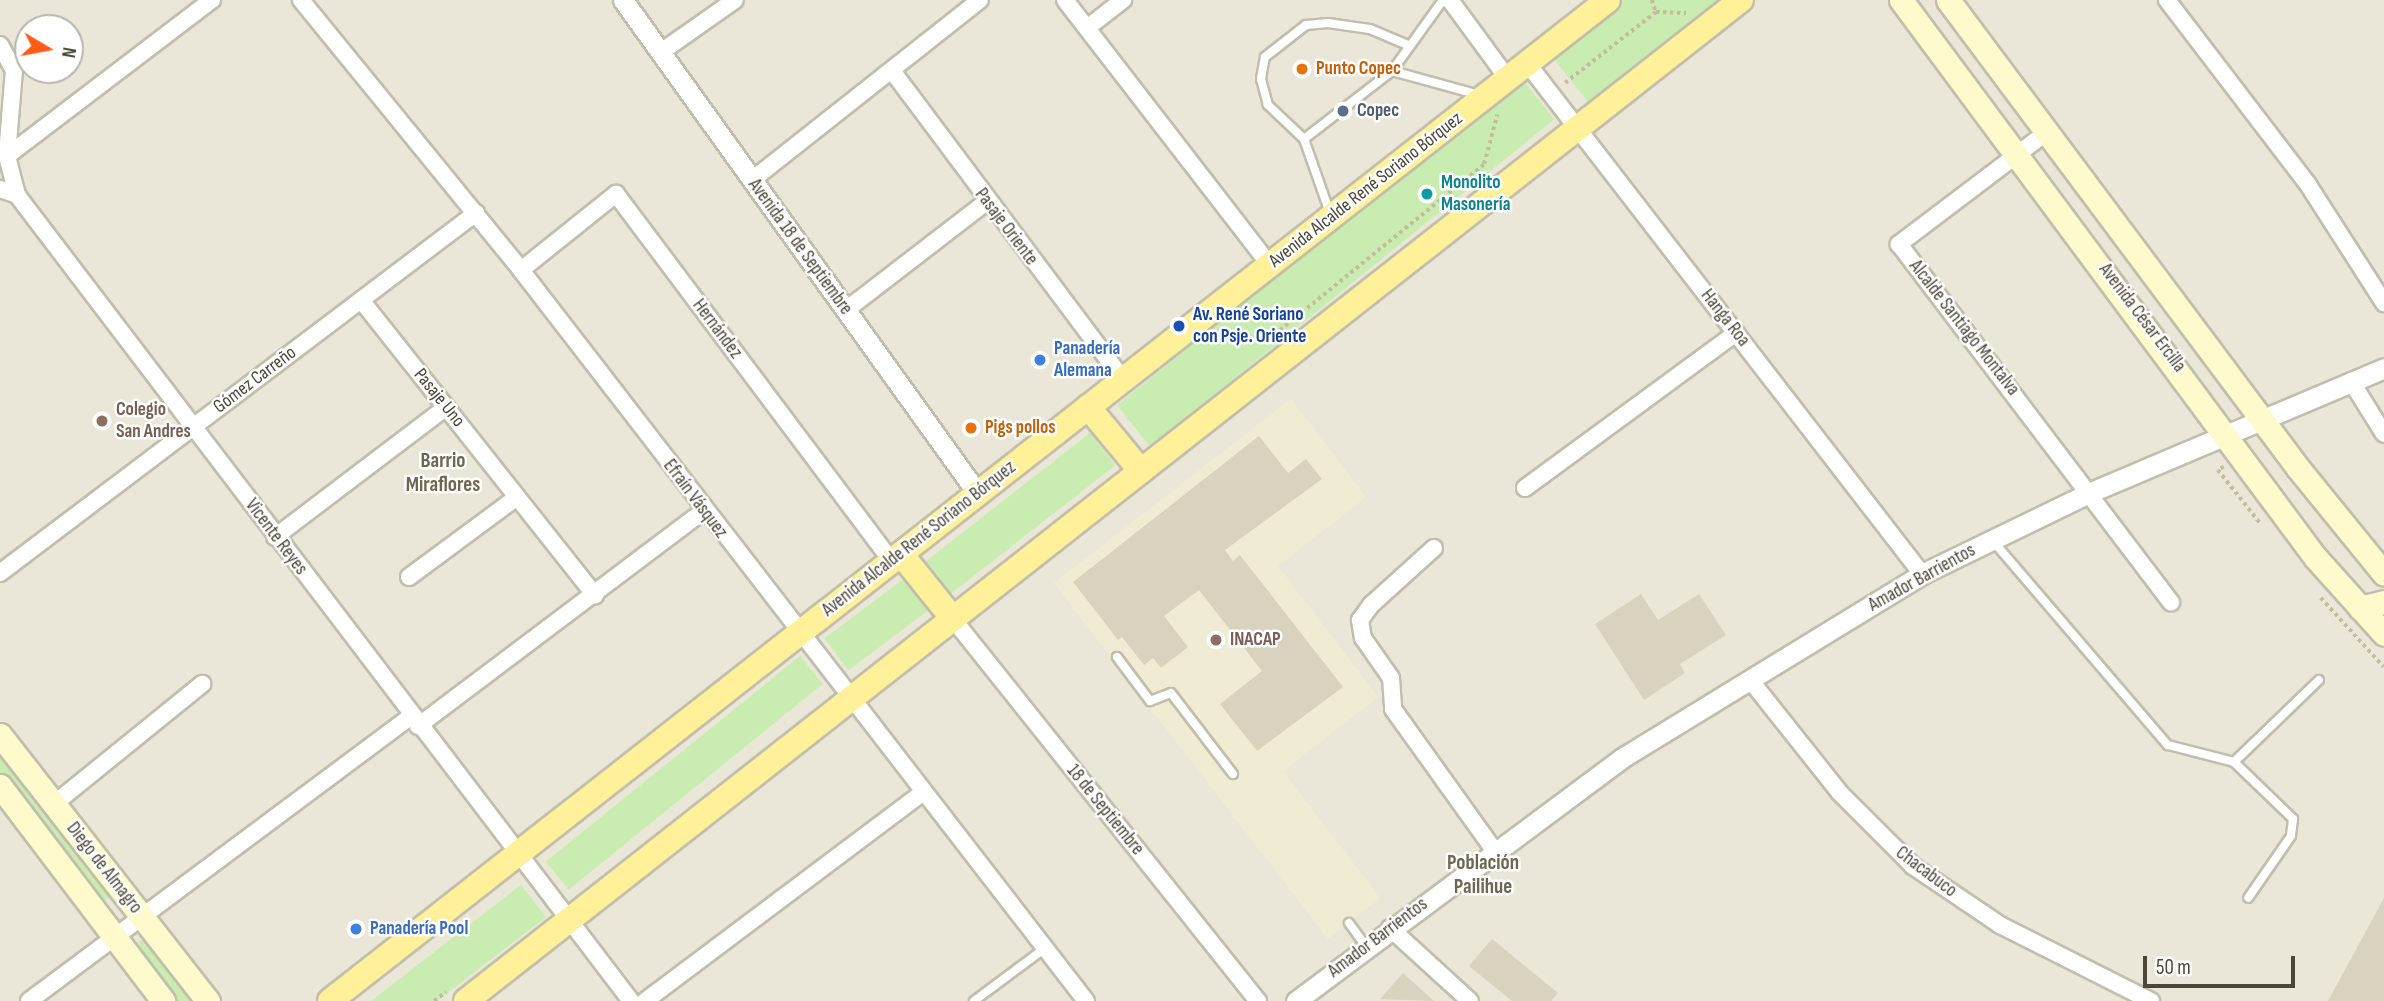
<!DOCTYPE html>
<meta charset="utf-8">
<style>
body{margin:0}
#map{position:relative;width:2384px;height:1001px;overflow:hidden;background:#f6f4ea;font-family:"Sofia Sans Condensed",sans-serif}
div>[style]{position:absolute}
.residential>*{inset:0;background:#eae7d8}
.education>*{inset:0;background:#f0ecd3}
.green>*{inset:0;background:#c9ecb1;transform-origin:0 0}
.building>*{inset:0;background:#d8d2be}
.path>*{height:3.5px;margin-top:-1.75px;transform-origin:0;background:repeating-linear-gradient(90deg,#c5bc9c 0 3.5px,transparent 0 7px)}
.roads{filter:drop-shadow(2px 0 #c2beac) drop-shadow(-2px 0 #c2beac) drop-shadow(0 2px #c2beac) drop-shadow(0 -2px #c2beac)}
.service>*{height:8px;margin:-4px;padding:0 4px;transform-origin:4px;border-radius:4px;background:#fff}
.minor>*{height:16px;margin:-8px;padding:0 8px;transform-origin:8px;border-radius:8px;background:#fff}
.tertiary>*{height:19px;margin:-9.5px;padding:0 9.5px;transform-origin:9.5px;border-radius:9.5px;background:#fff}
.secondary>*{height:23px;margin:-11.5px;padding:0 11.5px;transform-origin:11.5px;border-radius:11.5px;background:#fffacb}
.primary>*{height:24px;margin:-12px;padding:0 12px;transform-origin:12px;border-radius:12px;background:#fff09a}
.dots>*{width:19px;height:19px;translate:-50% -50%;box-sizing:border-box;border:4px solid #fff;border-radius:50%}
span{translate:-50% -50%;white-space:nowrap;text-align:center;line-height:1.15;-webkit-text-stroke:5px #fff;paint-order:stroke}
.food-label{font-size:19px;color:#c56008;font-weight:700}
.left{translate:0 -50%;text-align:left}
.service-label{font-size:19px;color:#4e5e75;font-weight:700}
.culture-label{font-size:19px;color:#0d838f;font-weight:700}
.street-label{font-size:19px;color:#4b4637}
.transit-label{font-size:19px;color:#164399;font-weight:700}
.shop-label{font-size:19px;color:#366cbe;font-weight:700}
.education-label{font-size:19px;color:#785e54;font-weight:700}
.neighbourhood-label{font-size:21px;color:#6e664e;font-weight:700}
.north{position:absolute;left:14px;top:14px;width:70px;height:70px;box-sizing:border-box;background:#fff;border:2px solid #b7b5af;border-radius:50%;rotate:100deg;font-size:19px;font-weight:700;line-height:28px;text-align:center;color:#4b4637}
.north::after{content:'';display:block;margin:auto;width:24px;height:32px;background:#ff5b18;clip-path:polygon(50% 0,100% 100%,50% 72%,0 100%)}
.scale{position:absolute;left:2143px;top:956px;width:152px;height:32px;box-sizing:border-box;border:4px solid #4b4637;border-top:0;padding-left:9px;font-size:21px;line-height:24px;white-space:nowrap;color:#4b4637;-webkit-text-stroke:5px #fff;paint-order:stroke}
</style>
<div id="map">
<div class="residential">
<div style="clip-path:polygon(evenodd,0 0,2384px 0,2384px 1001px,0 1001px,0 0,28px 28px,70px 28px,70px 70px,28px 70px,28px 28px)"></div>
</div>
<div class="education">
<div style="clip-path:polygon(1291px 399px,1366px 497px,1278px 566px,1378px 697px,1283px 771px,1380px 898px,1328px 939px,1054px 583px)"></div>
</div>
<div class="green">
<div style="clip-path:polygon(1618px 0,1717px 0,1588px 102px,1550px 54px)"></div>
<div style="left:1521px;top:78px;width:53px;height:520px;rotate:51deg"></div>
<div style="left:1090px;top:433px;width:41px;height:213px;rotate:52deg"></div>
<div style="left:906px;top:577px;width:40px;height:102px;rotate:53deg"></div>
<div style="left:800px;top:656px;width:36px;height:327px;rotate:51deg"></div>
<div style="clip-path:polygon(0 749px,112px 896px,102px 902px,0 773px)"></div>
<div style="clip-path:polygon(521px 885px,546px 917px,437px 1001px,371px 1001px)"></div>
<div style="clip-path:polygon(146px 936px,196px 1001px,175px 1001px,134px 947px)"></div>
</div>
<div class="building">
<div style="clip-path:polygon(1259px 436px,1288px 473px,1306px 459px,1322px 479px,1225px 550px,1233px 561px,1240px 555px,1343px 687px,1257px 751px,1220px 704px,1262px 671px,1199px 590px,1164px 616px,1188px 647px,1161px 668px,1153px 658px,1144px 665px,1122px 637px,1118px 640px,1073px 582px)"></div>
<div style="clip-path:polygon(1641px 594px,1658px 620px,1699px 594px,1726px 635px,1680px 664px,1685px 673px,1644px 700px,1595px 624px)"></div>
<div style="clip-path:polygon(2384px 898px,2384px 1001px,2328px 1001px)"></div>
<div style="clip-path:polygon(1492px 939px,1558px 993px,1551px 1001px,1512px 1001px,1469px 966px)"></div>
<div style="clip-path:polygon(1403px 973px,1434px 1001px,1380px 999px)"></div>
</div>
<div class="path">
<div style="left:1652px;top:0;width:13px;rotate:72deg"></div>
<div style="left:1565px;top:83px;width:115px;rotate:-38deg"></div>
<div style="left:1656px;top:12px;width:30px;rotate:2deg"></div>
<div style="left:1269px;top:339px;width:277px;rotate:-39.1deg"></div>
<div style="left:1484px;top:164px;width:51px;rotate:-75.1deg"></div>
<div style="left:2224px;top:467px;width:7px;rotate:153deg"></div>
<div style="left:2218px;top:470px;width:69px;rotate:51.5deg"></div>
<div style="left:2321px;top:598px;width:93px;rotate:47.6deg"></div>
<div style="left:434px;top:1001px;width:15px;rotate:-37deg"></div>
</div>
<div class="roads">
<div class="service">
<div style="left:1392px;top:71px;width:91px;rotate:15.3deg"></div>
<div style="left:1304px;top:139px;width:50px;rotate:-136.6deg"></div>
<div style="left:1268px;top:105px;width:27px;rotate:-105deg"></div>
<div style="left:1261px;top:79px;width:22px;rotate:-80deg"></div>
<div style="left:1265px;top:57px;width:52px;rotate:-38deg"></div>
<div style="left:1306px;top:25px;width:22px;rotate:-5deg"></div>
<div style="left:1328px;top:23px;width:42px;rotate:8.1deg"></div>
<div style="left:1370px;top:29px;width:43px;rotate:23deg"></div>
<div style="left:1330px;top:213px;width:78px;rotate:-109.4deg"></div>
<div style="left:1304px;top:139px;width:111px;rotate:-37.7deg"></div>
<div style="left:1392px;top:71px;width:87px;rotate:-54.3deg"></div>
<div style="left:1992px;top:540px;width:270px;rotate:49.4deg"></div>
<div style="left:2168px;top:745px;width:68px;rotate:14.4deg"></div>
<div style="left:2234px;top:762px;width:82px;rotate:44deg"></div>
<div style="left:2293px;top:819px;width:17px;rotate:97deg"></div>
<div style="left:2291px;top:836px;width:75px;rotate:124.7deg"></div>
<div style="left:1117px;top:657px;width:55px;rotate:53.1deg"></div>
<div style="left:1150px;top:701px;width:22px;rotate:-21deg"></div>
<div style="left:1171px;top:693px;width:102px;rotate:52.6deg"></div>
<div style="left:2234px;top:762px;width:118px;rotate:-44deg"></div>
<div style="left:1349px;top:923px;width:29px;rotate:54deg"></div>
<div style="left:974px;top:1001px;width:89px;rotate:-36.7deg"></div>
</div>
<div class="minor">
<div style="left:301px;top:0;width:348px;rotate:50.8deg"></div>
<div style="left:521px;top:270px;width:924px;rotate:52.3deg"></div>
<div style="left:1065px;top:0;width:335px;rotate:52.3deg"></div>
<div style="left:1450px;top:0;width:98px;rotate:53.7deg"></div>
<div style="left:2167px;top:0;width:230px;rotate:52.6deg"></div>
<div style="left:2307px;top:183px;width:143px;rotate:57.3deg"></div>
<div style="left:1087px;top:28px;width:46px;rotate:-37.9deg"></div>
<div style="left:0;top:45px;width:29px;rotate:61deg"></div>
<div style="left:14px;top:70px;width:86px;rotate:94.7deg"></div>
<div style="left:7px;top:156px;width:40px;rotate:75.6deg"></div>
<div style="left:17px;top:195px;width:1013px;rotate:52.7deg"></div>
<div style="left:661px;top:52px;width:90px;rotate:-35.1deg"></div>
<div style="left:1527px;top:63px;width:646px;rotate:52.3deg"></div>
<div style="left:893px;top:72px;width:384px;rotate:53.2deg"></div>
<div style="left:2047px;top:132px;width:186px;rotate:142.9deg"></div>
<div style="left:1899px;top:244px;width:450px;rotate:52.8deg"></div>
<div style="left:7px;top:156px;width:258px;rotate:-37.3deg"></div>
<div style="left:752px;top:180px;width:290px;rotate:-38.3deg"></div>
<div style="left:0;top:189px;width:18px;rotate:19deg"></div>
<div style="left:521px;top:270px;width:122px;rotate:-38.7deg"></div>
<div style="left:616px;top:194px;width:459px;rotate:53.1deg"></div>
<div style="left:361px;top:300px;width:377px;rotate:51.6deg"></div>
<div style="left:846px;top:310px;width:177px;rotate:-37.6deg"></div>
<div style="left:2351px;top:381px;width:62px;rotate:58.1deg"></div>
<div style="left:1525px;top:488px;width:262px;rotate:-36.3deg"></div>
<div style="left:275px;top:537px;width:215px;rotate:-37.2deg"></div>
<div style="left:1434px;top:548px;width:85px;rotate:137.9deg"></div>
<div style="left:1371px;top:605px;width:19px;rotate:126deg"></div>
<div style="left:1360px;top:620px;width:18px;rotate:81deg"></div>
<div style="left:1363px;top:638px;width:49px;rotate:55deg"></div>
<div style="left:1391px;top:678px;width:31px;rotate:86deg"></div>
<div style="left:1393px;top:709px;width:173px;rotate:54.4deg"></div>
<div style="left:0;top:573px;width:597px;rotate:-37.1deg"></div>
<div style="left:409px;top:577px;width:134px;rotate:-36.5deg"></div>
<div style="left:953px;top:619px;width:489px;rotate:51.4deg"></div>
<div style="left:1751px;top:681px;width:143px;rotate:51.5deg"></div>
<div style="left:1840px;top:793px;width:103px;rotate:45deg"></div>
<div style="left:1913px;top:866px;width:105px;rotate:34.1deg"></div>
<div style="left:2000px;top:925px;width:169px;rotate:26.7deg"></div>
<div style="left:418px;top:726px;width:357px;rotate:-37deg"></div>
<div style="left:54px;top:804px;width:191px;rotate:-39deg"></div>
<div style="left:1390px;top:928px;width:108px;rotate:42.4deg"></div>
<div style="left:29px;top:1001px;width:477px;rotate:-36.7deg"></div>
<div style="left:645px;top:1001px;width:345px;rotate:-36.9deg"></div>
</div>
<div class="tertiary">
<div style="left:623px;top:0;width:608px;rotate:54.3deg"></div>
<div style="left:1296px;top:1001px;width:407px;rotate:-36.7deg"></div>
<div style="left:1622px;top:758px;width:352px;rotate:-31.5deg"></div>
<div style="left:1922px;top:574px;width:188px;rotate:-25.9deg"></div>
<div style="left:2091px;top:492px;width:318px;rotate:-22.9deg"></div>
</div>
<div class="secondary">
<div style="left:1901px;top:0;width:694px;rotate:53.38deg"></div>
<div style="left:2315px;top:557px;width:103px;rotate:48.1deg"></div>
<div style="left:1948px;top:0;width:584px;rotate:53.21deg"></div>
<div style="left:2298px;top:468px;width:136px;rotate:50.9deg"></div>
<div style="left:2360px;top:608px;width:25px;rotate:-14deg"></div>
<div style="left:0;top:735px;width:338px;rotate:52deg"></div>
<div style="left:0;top:786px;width:270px;rotate:52.8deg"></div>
</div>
<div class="primary">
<div style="left:1088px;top:407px;width:83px;rotate:50.4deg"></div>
<div style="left:901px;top:554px;width:83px;rotate:51.3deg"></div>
<div style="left:330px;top:1001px;width:1623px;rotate:-38.07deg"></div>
<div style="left:466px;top:1001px;width:1621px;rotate:-38.14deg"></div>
</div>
</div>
<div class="dots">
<div style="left:1302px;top:69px;background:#e8710a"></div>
<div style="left:1343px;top:111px;background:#5c6f8a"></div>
<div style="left:1427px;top:194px;background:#0f9aa8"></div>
<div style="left:1179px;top:326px;background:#1a4fb4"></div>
<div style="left:1040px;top:360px;background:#3f7fe0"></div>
<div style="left:102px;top:421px;background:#8d6e63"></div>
<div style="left:971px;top:428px;background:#e8710a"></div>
<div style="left:1216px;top:640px;background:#8d6e63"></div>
<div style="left:356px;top:929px;background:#3f7fe0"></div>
</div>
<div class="food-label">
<span class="left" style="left:1316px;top:69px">Punto Copec</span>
<span class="left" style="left:985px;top:428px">Pigs pollos</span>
</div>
<div class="service-label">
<span class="left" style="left:1357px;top:111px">Copec</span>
</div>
<div class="culture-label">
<span class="left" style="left:1441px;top:194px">Monolito<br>Masonería</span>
</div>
<div class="street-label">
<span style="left:1366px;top:190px;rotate:-38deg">Avenida Alcalde René Soriano Bórquez</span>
<span style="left:1006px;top:227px;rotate:53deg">Pasaje Oriente</span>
<span style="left:800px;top:247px;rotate:54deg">Avenida 18 de Septiembre</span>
<span style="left:1725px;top:318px;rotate:52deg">Hanga Roa</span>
<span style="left:2142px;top:318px;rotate:53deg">Avenida César Ercilla</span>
<span style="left:1964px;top:328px;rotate:52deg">Alcalde Santiago Montalva</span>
<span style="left:717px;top:329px;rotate:53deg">Hernández</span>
<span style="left:255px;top:380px;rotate:-37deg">Gómez Carreño</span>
<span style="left:439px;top:398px;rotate:51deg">Pasaje Uno</span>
<span style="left:695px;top:499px;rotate:53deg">Efraín Vásquez</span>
<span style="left:276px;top:537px;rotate:53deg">Vicente Reyes</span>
<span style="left:919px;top:539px;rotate:-38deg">Avenida Alcalde René Soriano Bórquez</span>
<span style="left:1922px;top:578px;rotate:-29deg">Amador Barrientos</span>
<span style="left:1105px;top:810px;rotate:51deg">18 de Septiembre</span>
<span style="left:104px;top:868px;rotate:52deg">Diego de Almagro</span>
<span style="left:1926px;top:872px;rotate:37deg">Chacabuco</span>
<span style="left:1378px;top:938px;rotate:-37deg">Amador Barrientos</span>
</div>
<div class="transit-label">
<span class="left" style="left:1193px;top:326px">Av. René Soriano<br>con Psje. Oriente</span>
</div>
<div class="shop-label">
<span class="left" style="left:1054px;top:360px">Panadería<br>Alemana</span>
<span class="left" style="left:370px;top:929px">Panadería Pool</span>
</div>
<div class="education-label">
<span class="left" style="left:116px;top:421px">Colegio<br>San Andres</span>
<span class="left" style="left:1230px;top:640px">INACAP</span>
</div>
<div class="neighbourhood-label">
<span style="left:443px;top:473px">Barrio<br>Miraflores</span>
<span style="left:1483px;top:875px">Población<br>Pailihue</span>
</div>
<div class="north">N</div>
<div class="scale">50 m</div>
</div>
